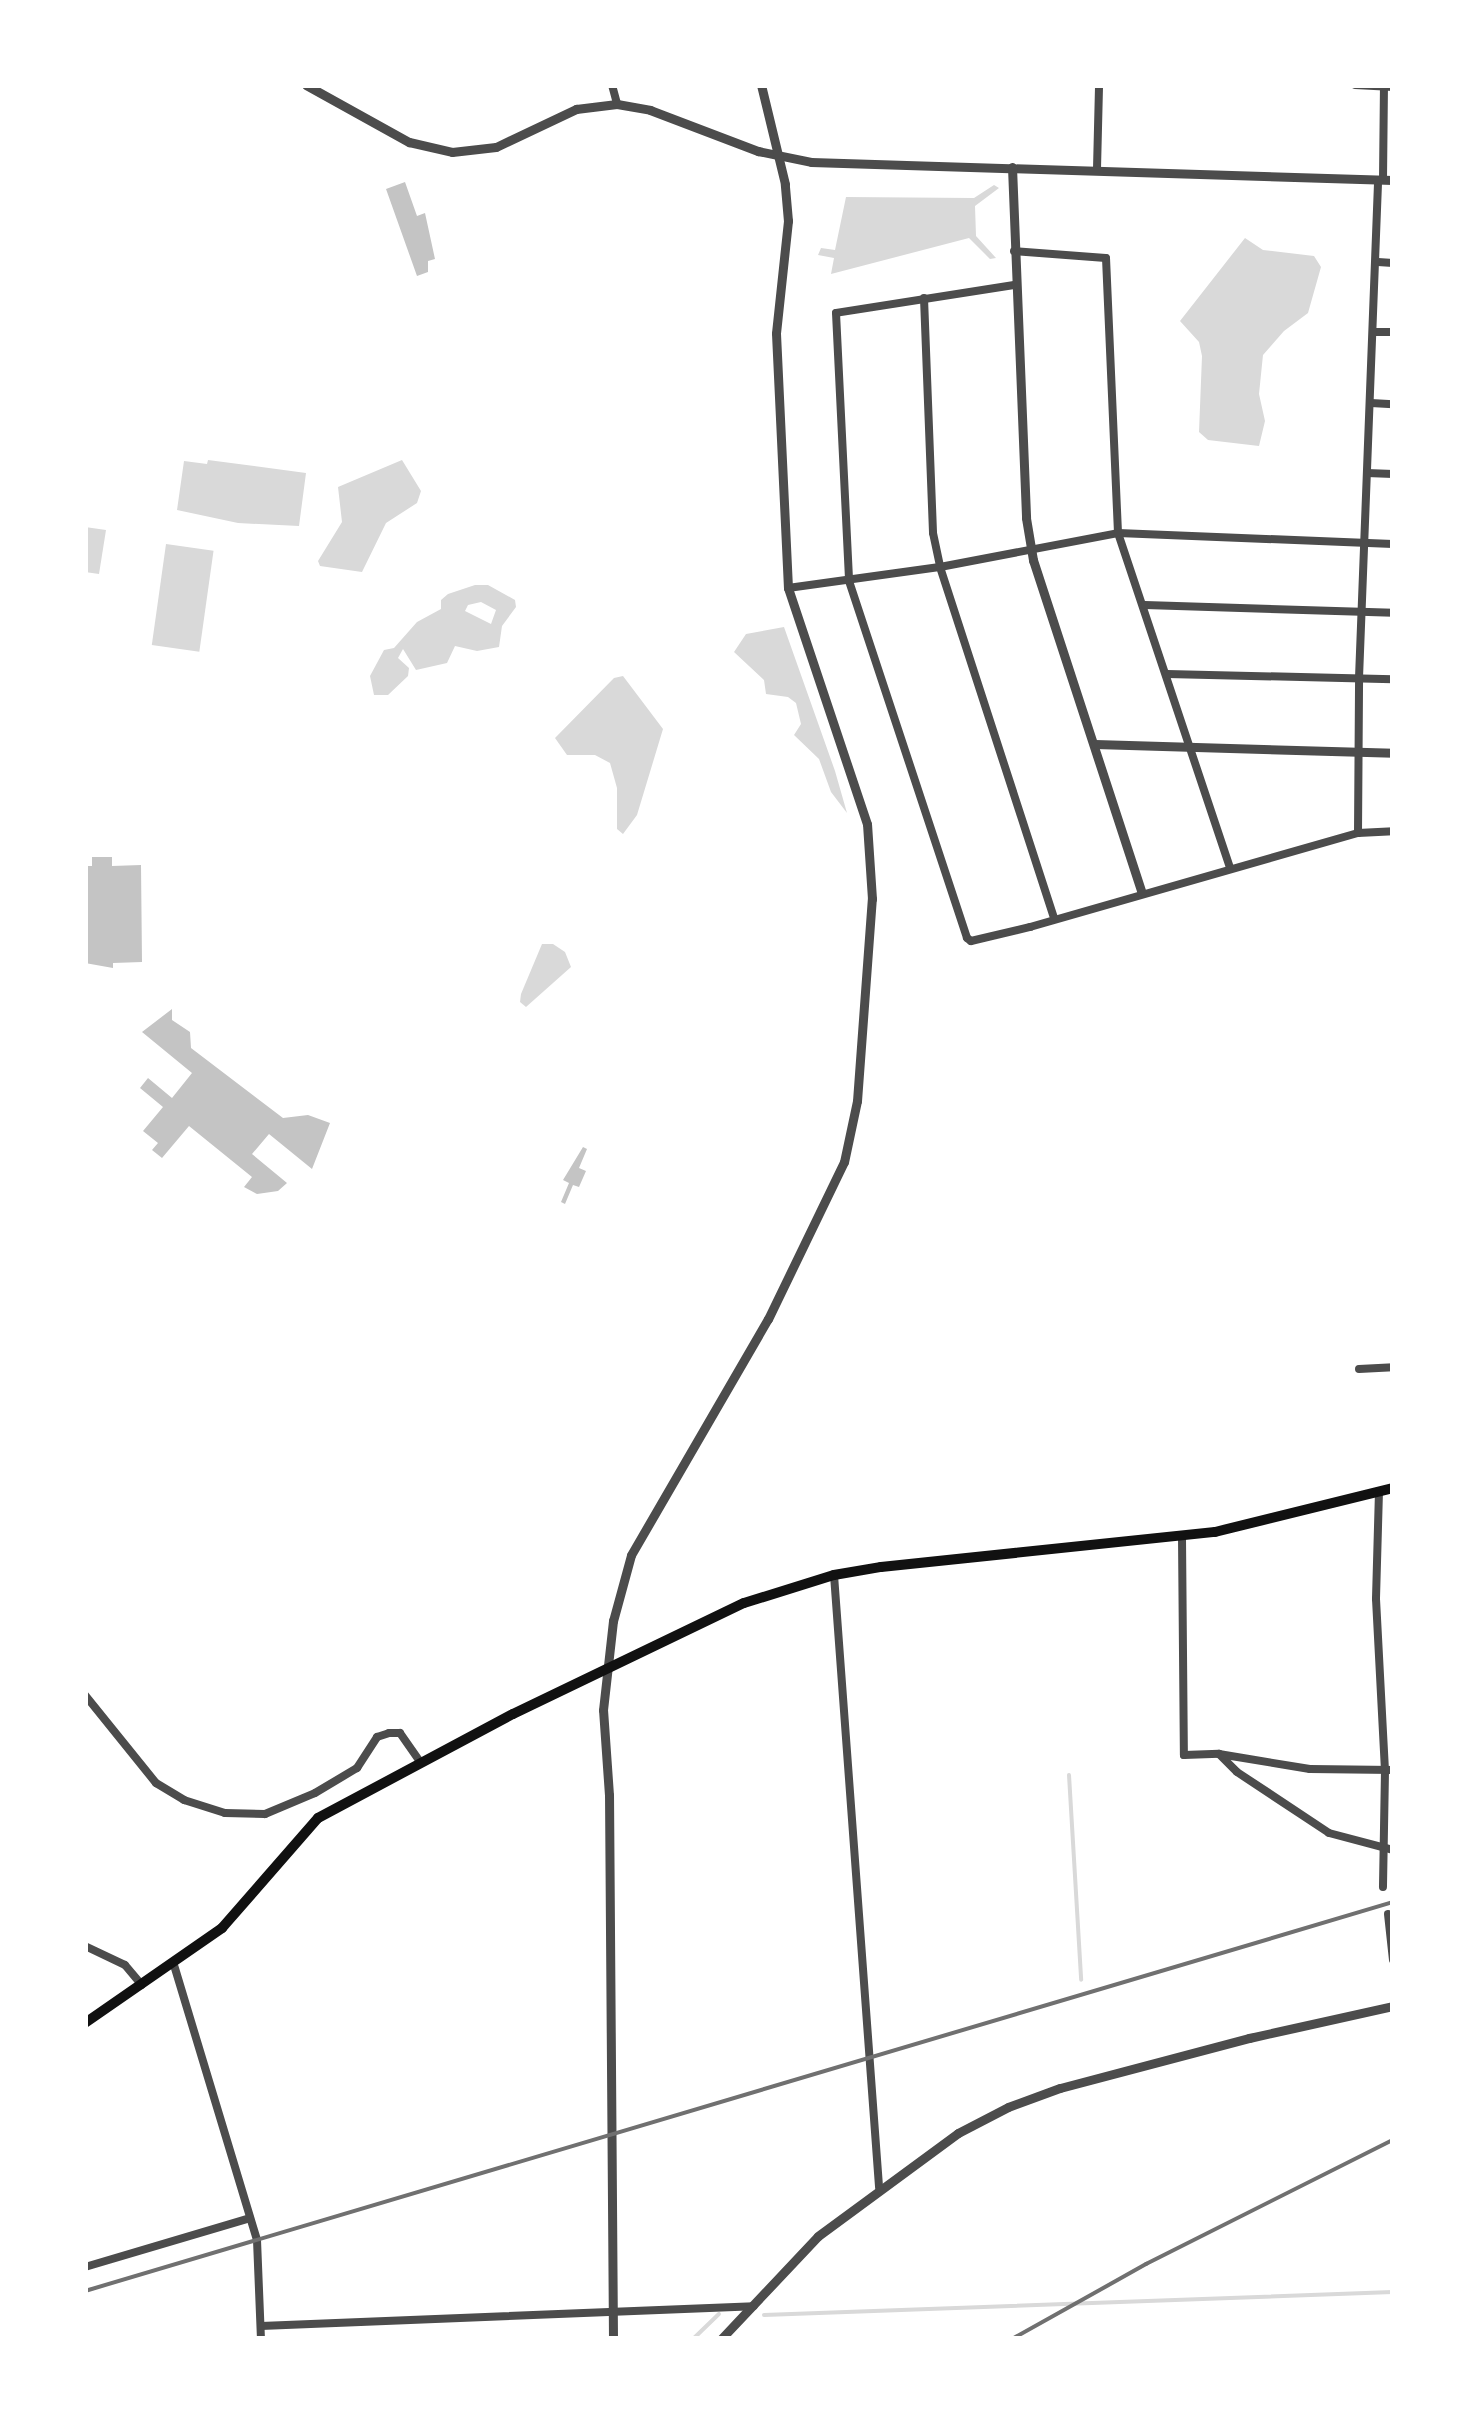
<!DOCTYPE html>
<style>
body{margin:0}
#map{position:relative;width:1478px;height:2424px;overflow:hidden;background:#fff;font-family:"Fira Sans Condensed",sans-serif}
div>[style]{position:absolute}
.water>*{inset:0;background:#d9d9d9;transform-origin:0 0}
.stream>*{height:4px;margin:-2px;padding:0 2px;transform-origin:2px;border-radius:2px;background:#d9d9d9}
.building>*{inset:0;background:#c4c4c4}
.minor>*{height:8px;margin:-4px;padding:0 4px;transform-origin:4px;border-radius:4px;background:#4c4c4c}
.tertiary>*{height:9px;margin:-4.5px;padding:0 4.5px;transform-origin:4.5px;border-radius:4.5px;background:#4c4c4c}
.secondary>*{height:10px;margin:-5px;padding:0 5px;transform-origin:5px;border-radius:5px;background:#111}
.rail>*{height:4px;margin:-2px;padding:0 2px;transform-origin:2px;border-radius:2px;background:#707070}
span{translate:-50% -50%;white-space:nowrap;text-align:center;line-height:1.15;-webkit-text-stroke:8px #fff;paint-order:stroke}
.frame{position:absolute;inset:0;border:88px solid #fff;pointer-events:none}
</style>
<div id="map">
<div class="water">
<div style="clip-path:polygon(994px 185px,999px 188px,975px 206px,976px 236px,996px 258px,990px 259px,969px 238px,831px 274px,834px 258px,818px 255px,821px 248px,835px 250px,846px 197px,974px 198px)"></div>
<div style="clip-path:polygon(1245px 238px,1263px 250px,1314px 256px,1321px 267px,1308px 313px,1284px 331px,1263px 355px,1259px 394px,1265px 421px,1259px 446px,1208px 440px,1199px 432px,1202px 356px,1199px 342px,1180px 321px)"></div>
<div style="clip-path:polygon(208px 460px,306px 473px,299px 526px,238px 523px,177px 510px,184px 461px,207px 464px)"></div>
<div style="clip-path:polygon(402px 460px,421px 491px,417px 503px,386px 523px,362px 572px,320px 566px,318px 561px,342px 522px,338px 487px)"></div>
<div style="clip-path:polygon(85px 527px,106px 530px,99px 574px,85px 572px)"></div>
<div style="left:166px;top:544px;width:48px;height:102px;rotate:8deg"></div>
<div style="clip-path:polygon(evenodd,475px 585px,488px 585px,515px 600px,516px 607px,502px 626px,499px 647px,477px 651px,455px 646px,447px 663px,416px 670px,403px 649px,398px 658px,409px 668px,408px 676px,388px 695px,374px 695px,370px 676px,384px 650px,394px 648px,417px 622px,441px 609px,441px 600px,448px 594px,475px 585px,481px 602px,496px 610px,491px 624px,465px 611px,468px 605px,481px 602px)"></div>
<div style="clip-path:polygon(784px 627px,835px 771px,847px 813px,831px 792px,819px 759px,794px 735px,801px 724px,796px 703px,788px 697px,766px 694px,764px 680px,734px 652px,746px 634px)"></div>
<div style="clip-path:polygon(623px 676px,663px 729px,637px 815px,623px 834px,617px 829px,617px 788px,610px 763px,595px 755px,567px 755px,555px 738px,614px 678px)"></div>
<div style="clip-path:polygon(542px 944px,553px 944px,565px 952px,571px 967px,526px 1007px,520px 1002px,521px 994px)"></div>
</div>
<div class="stream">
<div style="left:1069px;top:1775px;width:205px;rotate:86.6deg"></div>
<div style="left:764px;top:2315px;width:629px;rotate:-2.09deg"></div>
<div style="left:693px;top:2339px;width:36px;rotate:-44deg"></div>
</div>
<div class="building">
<div style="clip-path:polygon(405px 182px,417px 216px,425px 213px,435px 259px,428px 261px,428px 272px,417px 276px,386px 189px)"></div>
<div style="clip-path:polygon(92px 857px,112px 857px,112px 866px,141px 865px,142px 962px,113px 963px,113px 968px,85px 963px,85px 866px,92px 866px)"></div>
<div style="clip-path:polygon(172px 1009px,172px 1020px,190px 1032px,191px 1048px,283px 1118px,308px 1115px,330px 1123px,312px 1169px,269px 1134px,252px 1154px,287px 1183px,278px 1191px,257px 1194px,244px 1187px,252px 1177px,189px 1126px,162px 1158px,152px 1150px,158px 1143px,143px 1131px,163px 1107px,140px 1088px,148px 1078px,172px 1098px,192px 1073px,142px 1032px)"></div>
<div style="clip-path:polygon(583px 1147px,587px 1149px,579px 1168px,586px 1171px,579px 1187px,573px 1185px,565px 1204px,561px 1202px,569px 1183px,563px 1180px)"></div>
</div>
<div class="minor">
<div style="left:612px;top:85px;width:20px;rotate:75deg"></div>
<div style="left:1355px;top:85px;width:38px;rotate:3deg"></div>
<div style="left:1097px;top:169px;width:84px;rotate:-88.6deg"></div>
<div style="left:1383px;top:179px;width:94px;rotate:-89.4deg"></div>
<div style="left:1014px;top:251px;width:92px;rotate:4.4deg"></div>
<div style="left:1106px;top:258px;width:275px;rotate:87.5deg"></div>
<div style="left:1118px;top:533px;width:352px;rotate:71.5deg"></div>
<div style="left:1378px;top:262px;width:15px;rotate:4deg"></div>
<div style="left:1014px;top:285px;width:180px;rotate:171.1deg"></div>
<div style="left:836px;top:313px;width:268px;rotate:87.2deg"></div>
<div style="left:849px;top:581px;width:376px;rotate:71.7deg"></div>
<div style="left:967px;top:938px;width:5px;rotate:37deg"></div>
<div style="left:971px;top:941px;width:61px;rotate:-13.3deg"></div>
<div style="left:1030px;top:927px;width:341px;rotate:-16deg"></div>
<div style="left:1358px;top:833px;width:35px;rotate:-3deg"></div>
<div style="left:924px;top:298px;width:235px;rotate:87.8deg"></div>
<div style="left:933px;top:533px;width:35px;rotate:78deg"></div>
<div style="left:940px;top:567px;width:369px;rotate:72deg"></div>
<div style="left:1374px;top:332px;width:19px"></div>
<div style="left:1371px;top:403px;width:22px;rotate:3deg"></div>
<div style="left:1367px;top:473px;width:26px;rotate:2deg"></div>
<div style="left:788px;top:588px;width:153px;rotate:-7.9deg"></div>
<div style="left:940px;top:567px;width:181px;rotate:-10.8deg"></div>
<div style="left:1118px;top:533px;width:275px;rotate:2.3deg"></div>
<div style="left:1145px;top:605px;width:248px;rotate:1.8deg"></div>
<div style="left:1167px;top:674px;width:226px;rotate:1.3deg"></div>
<div style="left:1358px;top:833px;width:155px;rotate:-89.6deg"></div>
<div style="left:1359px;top:678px;width:498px;rotate:-87.8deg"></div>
<div style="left:1359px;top:1369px;width:34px;rotate:-3deg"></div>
<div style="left:1379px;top:1491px;width:108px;rotate:91.6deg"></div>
<div style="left:1376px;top:1599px;width:172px;rotate:87deg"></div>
<div style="left:1385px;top:1771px;width:116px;rotate:91deg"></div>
<div style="left:1182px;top:1538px;width:217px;rotate:89.5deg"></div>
<div style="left:1184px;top:1755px;width:35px;rotate:-2deg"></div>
<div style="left:1219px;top:1754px;width:25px;rotate:45deg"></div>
<div style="left:1237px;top:1772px;width:110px;rotate:33.5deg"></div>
<div style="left:1329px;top:1833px;width:66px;rotate:14.9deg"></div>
<div style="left:834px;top:1575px;width:614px;rotate:85.79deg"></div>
<div style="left:85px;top:1695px;width:113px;rotate:51.1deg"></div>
<div style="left:156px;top:1783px;width:33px;rotate:31deg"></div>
<div style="left:184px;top:1800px;width:43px;rotate:17.6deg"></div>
<div style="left:225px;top:1813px;width:40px;rotate:1.4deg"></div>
<div style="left:265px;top:1814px;width:54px;rotate:-22.8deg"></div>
<div style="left:315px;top:1793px;width:49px;rotate:-30.8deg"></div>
<div style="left:357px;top:1768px;width:37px;rotate:-57deg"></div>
<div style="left:377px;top:1737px;width:13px;rotate:-18deg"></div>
<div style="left:389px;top:1733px;width:11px"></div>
<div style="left:400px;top:1733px;width:35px;rotate:55deg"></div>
<div style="left:1219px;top:1754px;width:92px;rotate:9.4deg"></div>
<div style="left:1310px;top:1769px;width:83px;rotate:0.7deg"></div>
<div style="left:1388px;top:1914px;width:46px;rotate:83.8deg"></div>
<div style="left:85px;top:1946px;width:44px;rotate:25.4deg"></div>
<div style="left:125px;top:1965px;width:26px;rotate:50deg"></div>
<div style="left:174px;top:1965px;width:287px;rotate:73.2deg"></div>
<div style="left:257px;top:2240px;width:99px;rotate:87.7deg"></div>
<div style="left:85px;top:2267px;width:172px;rotate:-16.5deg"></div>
<div style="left:261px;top:2326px;width:493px;rotate:-2.3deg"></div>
</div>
<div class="tertiary">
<div style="left:306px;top:85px;width:118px;rotate:29deg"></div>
<div style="left:409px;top:142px;width:44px;rotate:13.1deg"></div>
<div style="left:452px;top:152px;width:44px;rotate:-6.5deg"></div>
<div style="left:496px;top:147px;width:89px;rotate:-25.4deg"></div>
<div style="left:576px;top:109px;width:41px;rotate:-7deg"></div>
<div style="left:617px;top:104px;width:34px;rotate:10deg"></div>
<div style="left:650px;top:110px;width:116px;rotate:20.8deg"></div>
<div style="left:758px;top:151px;width:54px;rotate:11.7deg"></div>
<div style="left:811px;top:162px;width:582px;rotate:1.77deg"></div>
<div style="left:1012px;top:167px;width:351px;rotate:87.7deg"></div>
<div style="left:1026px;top:518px;width:43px;rotate:80.5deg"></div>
<div style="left:1033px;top:560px;width:350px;rotate:71.9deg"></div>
<div style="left:1095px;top:744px;width:298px;rotate:1.7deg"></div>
<div style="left:613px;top:2339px;width:544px;rotate:-90.42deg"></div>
<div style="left:609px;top:1795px;width:85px;rotate:-94deg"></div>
<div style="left:603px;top:1710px;width:90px;rotate:-83.6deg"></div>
<div style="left:613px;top:1621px;width:68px;rotate:-74.7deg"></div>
<div style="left:631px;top:1555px;width:273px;rotate:-59.9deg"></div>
<div style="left:768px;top:1319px;width:174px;rotate:-64.2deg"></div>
<div style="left:844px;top:1162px;width:62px;rotate:-78deg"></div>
<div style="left:857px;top:1101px;width:203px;rotate:-85.8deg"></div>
<div style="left:872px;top:899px;width:75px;rotate:-93.8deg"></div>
<div style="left:867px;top:824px;width:249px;rotate:-108.5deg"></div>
<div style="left:788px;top:588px;width:255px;rotate:-92.7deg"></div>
<div style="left:776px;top:333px;width:113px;rotate:-83.9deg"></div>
<div style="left:788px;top:221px;width:37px;rotate:-95deg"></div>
<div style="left:785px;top:184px;width:102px;rotate:-103.6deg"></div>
<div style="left:721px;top:2339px;width:141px;rotate:-46.7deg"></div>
<div style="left:818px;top:2236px;width:174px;rotate:-36.3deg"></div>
<div style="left:958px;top:2133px;width:56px;rotate:-27.5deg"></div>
<div style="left:1008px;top:2107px;width:55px;rotate:-20.1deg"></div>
<div style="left:1060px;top:2088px;width:196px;rotate:-14.8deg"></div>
<div style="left:1249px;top:2038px;width:148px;rotate:-12.5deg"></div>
</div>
<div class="secondary">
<div style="left:85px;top:2023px;width:167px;rotate:-34.7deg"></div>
<div style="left:222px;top:1928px;width:146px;rotate:-48.9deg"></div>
<div style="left:318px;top:1818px;width:221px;rotate:-28.1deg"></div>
<div style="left:513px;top:1714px;width:256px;rotate:-25.7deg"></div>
<div style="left:744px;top:1603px;width:94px;rotate:-17.3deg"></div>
<div style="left:834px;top:1575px;width:48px;rotate:-9.7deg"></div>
<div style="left:881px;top:1567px;width:336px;rotate:-6deg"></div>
<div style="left:1215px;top:1532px;width:183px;rotate:-13.9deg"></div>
</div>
<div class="rail">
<div style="left:85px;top:2291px;width:1365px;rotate:-16.56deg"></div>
<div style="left:1012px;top:2339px;width:154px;rotate:-29.2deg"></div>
<div style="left:1146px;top:2264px;width:276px;rotate:-26.7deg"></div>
</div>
<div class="frame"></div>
</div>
